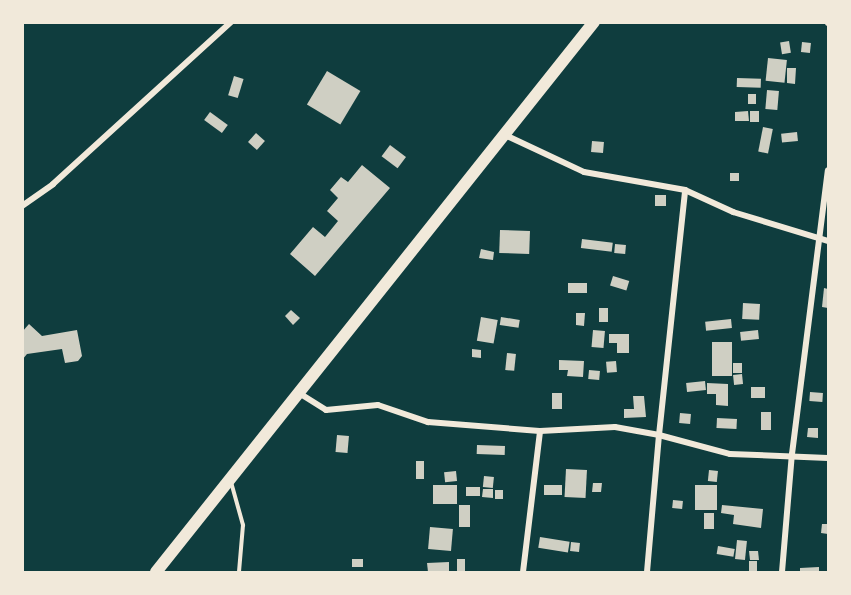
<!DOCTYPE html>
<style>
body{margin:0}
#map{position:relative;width:851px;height:595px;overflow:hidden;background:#0f3d3e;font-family:"Noto Sans",sans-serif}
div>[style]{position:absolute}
.building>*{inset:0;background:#cfcfc3;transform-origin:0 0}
.service>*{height:4px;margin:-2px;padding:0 2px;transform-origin:2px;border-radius:2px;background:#f1e9da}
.minor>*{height:6px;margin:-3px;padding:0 3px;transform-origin:3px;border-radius:3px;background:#f1e9da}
.trunk>*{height:12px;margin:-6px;padding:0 6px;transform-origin:6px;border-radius:6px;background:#f1e9da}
span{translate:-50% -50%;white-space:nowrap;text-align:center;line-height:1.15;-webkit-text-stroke:6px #f1e9da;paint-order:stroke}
.frame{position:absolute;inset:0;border:24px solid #f1e9da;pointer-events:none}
</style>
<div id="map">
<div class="building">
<div style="left:789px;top:41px;width:12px;height:9px;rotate:81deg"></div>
<div style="left:802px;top:42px;width:9px;height:10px;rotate:6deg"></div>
<div style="left:768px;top:58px;width:19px;height:23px;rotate:6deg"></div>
<div style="clip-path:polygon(787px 68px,796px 68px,795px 84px,787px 83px)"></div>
<div style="left:327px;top:71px;width:39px;height:39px;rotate:31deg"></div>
<div style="left:234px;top:76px;width:10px;height:20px;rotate:17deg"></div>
<div style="left:737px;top:78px;width:24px;height:9px;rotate:2deg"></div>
<div style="left:767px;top:90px;width:12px;height:19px;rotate:5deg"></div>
<div style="left:748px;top:94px;width:8px;height:10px"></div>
<div style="clip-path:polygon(748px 111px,749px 121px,735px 121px,735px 112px)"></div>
<div style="left:750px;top:111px;width:9px;height:11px"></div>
<div style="left:210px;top:112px;width:22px;height:10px;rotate:36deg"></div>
<div style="left:763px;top:127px;width:10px;height:25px;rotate:11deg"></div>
<div style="left:797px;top:132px;width:9px;height:16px;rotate:84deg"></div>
<div style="left:256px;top:133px;width:12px;height:12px;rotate:42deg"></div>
<div style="left:592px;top:141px;width:12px;height:11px;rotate:5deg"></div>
<div style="left:390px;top:145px;width:20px;height:14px;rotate:37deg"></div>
<div style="clip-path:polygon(362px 165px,390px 188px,315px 276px,290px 254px,313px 227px,325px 237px,338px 221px,327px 211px,338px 198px,330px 190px,341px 177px,348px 182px)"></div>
<div style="left:730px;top:173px;width:9px;height:8px"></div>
<div style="left:655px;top:195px;width:11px;height:11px"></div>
<div style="left:500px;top:230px;width:30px;height:23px;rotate:2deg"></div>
<div style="left:582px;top:239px;width:31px;height:9px;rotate:7deg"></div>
<div style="left:615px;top:244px;width:11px;height:9px;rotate:5deg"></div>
<div style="clip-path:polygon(481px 249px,494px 252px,493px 260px,479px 258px)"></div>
<div style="left:613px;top:276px;width:17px;height:10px;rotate:17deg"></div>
<div style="left:568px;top:283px;width:19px;height:10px"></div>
<div style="clip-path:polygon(824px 288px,828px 289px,828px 308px,822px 307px)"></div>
<div style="left:743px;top:303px;width:17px;height:16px;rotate:3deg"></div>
<div style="left:599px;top:308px;width:9px;height:14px"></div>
<div style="clip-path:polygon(291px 310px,300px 318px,293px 325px,285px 316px)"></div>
<div style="clip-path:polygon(576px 313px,585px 313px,584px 326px,576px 325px)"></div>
<div style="left:481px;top:317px;width:17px;height:24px;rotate:10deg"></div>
<div style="left:501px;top:317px;width:19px;height:8px;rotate:9deg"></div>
<div style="left:731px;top:319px;width:9px;height:26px;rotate:84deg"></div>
<div style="clip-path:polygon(29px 324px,42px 336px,77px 330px,82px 356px,78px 361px,65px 363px,62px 349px,27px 354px,22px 360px,22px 332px)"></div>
<div style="left:593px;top:330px;width:12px;height:17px;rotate:5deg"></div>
<div style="left:758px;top:330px;width:9px;height:18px;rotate:84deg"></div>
<div style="clip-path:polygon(609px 334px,629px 334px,629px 353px,617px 353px,617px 343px,609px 343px)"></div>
<div style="left:712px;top:342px;width:20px;height:34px"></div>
<div style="clip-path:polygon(472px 349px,481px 350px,481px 358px,472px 357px)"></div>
<div style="left:507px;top:353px;width:9px;height:17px;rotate:6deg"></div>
<div style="clip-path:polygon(559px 360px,584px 361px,583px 377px,567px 376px,568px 370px,559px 370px)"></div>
<div style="left:616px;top:361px;width:11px;height:10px;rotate:85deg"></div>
<div style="left:733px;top:363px;width:9px;height:10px"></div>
<div style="left:589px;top:370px;width:11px;height:9px;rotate:5deg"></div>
<div style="left:742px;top:374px;width:10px;height:9px;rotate:84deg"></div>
<div style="left:705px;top:381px;width:9px;height:19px;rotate:84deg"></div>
<div style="clip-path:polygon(707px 383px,728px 384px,728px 406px,716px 405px,716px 394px,707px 394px)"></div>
<div style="left:751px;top:387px;width:14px;height:11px"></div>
<div style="left:810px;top:392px;width:13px;height:9px;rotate:4deg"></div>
<div style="left:552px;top:393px;width:10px;height:16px"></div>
<div style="clip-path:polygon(633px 396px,644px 396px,646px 417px,624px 418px,624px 409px,634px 409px)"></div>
<div style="left:761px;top:412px;width:10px;height:18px"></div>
<div style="left:680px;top:413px;width:11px;height:10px;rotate:5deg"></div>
<div style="left:717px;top:418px;width:20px;height:10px;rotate:3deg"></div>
<div style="clip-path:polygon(808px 428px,818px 428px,818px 438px,807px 437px)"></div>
<div style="left:337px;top:435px;width:12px;height:17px;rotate:5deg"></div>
<div style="left:477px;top:445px;width:28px;height:9px;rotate:2deg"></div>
<div style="left:416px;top:461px;width:8px;height:18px"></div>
<div style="left:566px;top:469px;width:21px;height:28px;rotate:3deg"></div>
<div style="left:709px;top:470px;width:9px;height:11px;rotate:6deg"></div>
<div style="left:456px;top:471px;width:10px;height:12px;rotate:84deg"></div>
<div style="left:484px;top:476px;width:10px;height:11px;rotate:6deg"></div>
<div style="clip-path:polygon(593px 483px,602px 483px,601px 492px,592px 492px)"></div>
<div style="left:433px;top:485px;width:24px;height:19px"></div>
<div style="left:562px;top:485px;width:10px;height:18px;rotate:90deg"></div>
<div style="left:695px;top:485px;width:22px;height:25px"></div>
<div style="left:480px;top:487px;width:9px;height:14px;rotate:90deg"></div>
<div style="clip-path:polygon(483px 489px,493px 489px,493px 498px,482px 497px)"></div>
<div style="left:495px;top:490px;width:8px;height:9px"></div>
<div style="left:673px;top:500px;width:10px;height:8px;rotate:6deg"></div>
<div style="left:459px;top:505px;width:11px;height:22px"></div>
<div style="clip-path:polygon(722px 505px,763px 509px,761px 528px,733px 524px,734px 515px,721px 513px)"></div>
<div style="left:704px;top:513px;width:10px;height:16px"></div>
<div style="clip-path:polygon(822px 524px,828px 524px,828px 534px,821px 533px)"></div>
<div style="left:430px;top:527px;width:23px;height:22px;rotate:5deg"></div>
<div style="left:540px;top:537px;width:30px;height:11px;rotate:9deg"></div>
<div style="left:737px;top:540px;width:10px;height:19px;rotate:6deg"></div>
<div style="left:571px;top:542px;width:9px;height:9px;rotate:6deg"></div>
<div style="left:718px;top:546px;width:17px;height:8px;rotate:10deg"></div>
<div style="clip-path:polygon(749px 551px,758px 551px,759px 560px,750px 560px)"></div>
<div style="left:352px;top:559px;width:11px;height:8px"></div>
<div style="left:457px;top:559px;width:8px;height:13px"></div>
<div style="left:757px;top:561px;width:11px;height:8px;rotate:90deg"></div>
<div style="clip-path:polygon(449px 562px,449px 572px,428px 572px,427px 563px)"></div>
<div style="clip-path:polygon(819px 567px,819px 572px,800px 572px,800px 568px)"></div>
</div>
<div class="service">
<div style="left:231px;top:482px;width:45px;rotate:74.4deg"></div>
<div style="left:243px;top:525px;width:47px;rotate:94.9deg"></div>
</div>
<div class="minor">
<div style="left:828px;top:22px;width:1px;rotate:90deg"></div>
<div style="left:505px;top:135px;width:87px;rotate:25.1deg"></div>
<div style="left:584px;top:172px;width:103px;rotate:10.1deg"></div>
<div style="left:685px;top:190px;width:53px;rotate:24.6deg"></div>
<div style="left:733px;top:212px;width:99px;rotate:17deg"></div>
<div style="left:22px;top:206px;width:38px;rotate:-35deg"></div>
<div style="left:53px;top:184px;width:241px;rotate:-42.3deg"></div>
<div style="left:299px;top:393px;width:32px;rotate:32deg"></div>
<div style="left:326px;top:410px;width:52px;rotate:-5.5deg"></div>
<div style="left:378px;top:405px;width:53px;rotate:18.8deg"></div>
<div style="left:428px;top:422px;width:112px;rotate:4.6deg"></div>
<div style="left:540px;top:431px;width:75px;rotate:-3.1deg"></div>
<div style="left:615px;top:427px;width:45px;rotate:10.3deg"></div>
<div style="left:659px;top:435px;width:73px;rotate:15deg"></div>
<div style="left:730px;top:454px;width:98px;rotate:2.3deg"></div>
<div style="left:523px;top:572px;width:142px;rotate:-83.1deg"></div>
<div style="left:647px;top:572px;width:138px;rotate:-85deg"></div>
<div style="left:659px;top:435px;width:246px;rotate:-83.9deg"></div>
<div style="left:782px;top:572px;width:118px;rotate:-85.2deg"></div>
<div style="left:792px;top:454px;width:286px;rotate:-82.8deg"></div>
</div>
<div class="trunk">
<div style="left:156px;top:572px;width:703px;rotate:-51.47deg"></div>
</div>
<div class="frame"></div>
</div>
